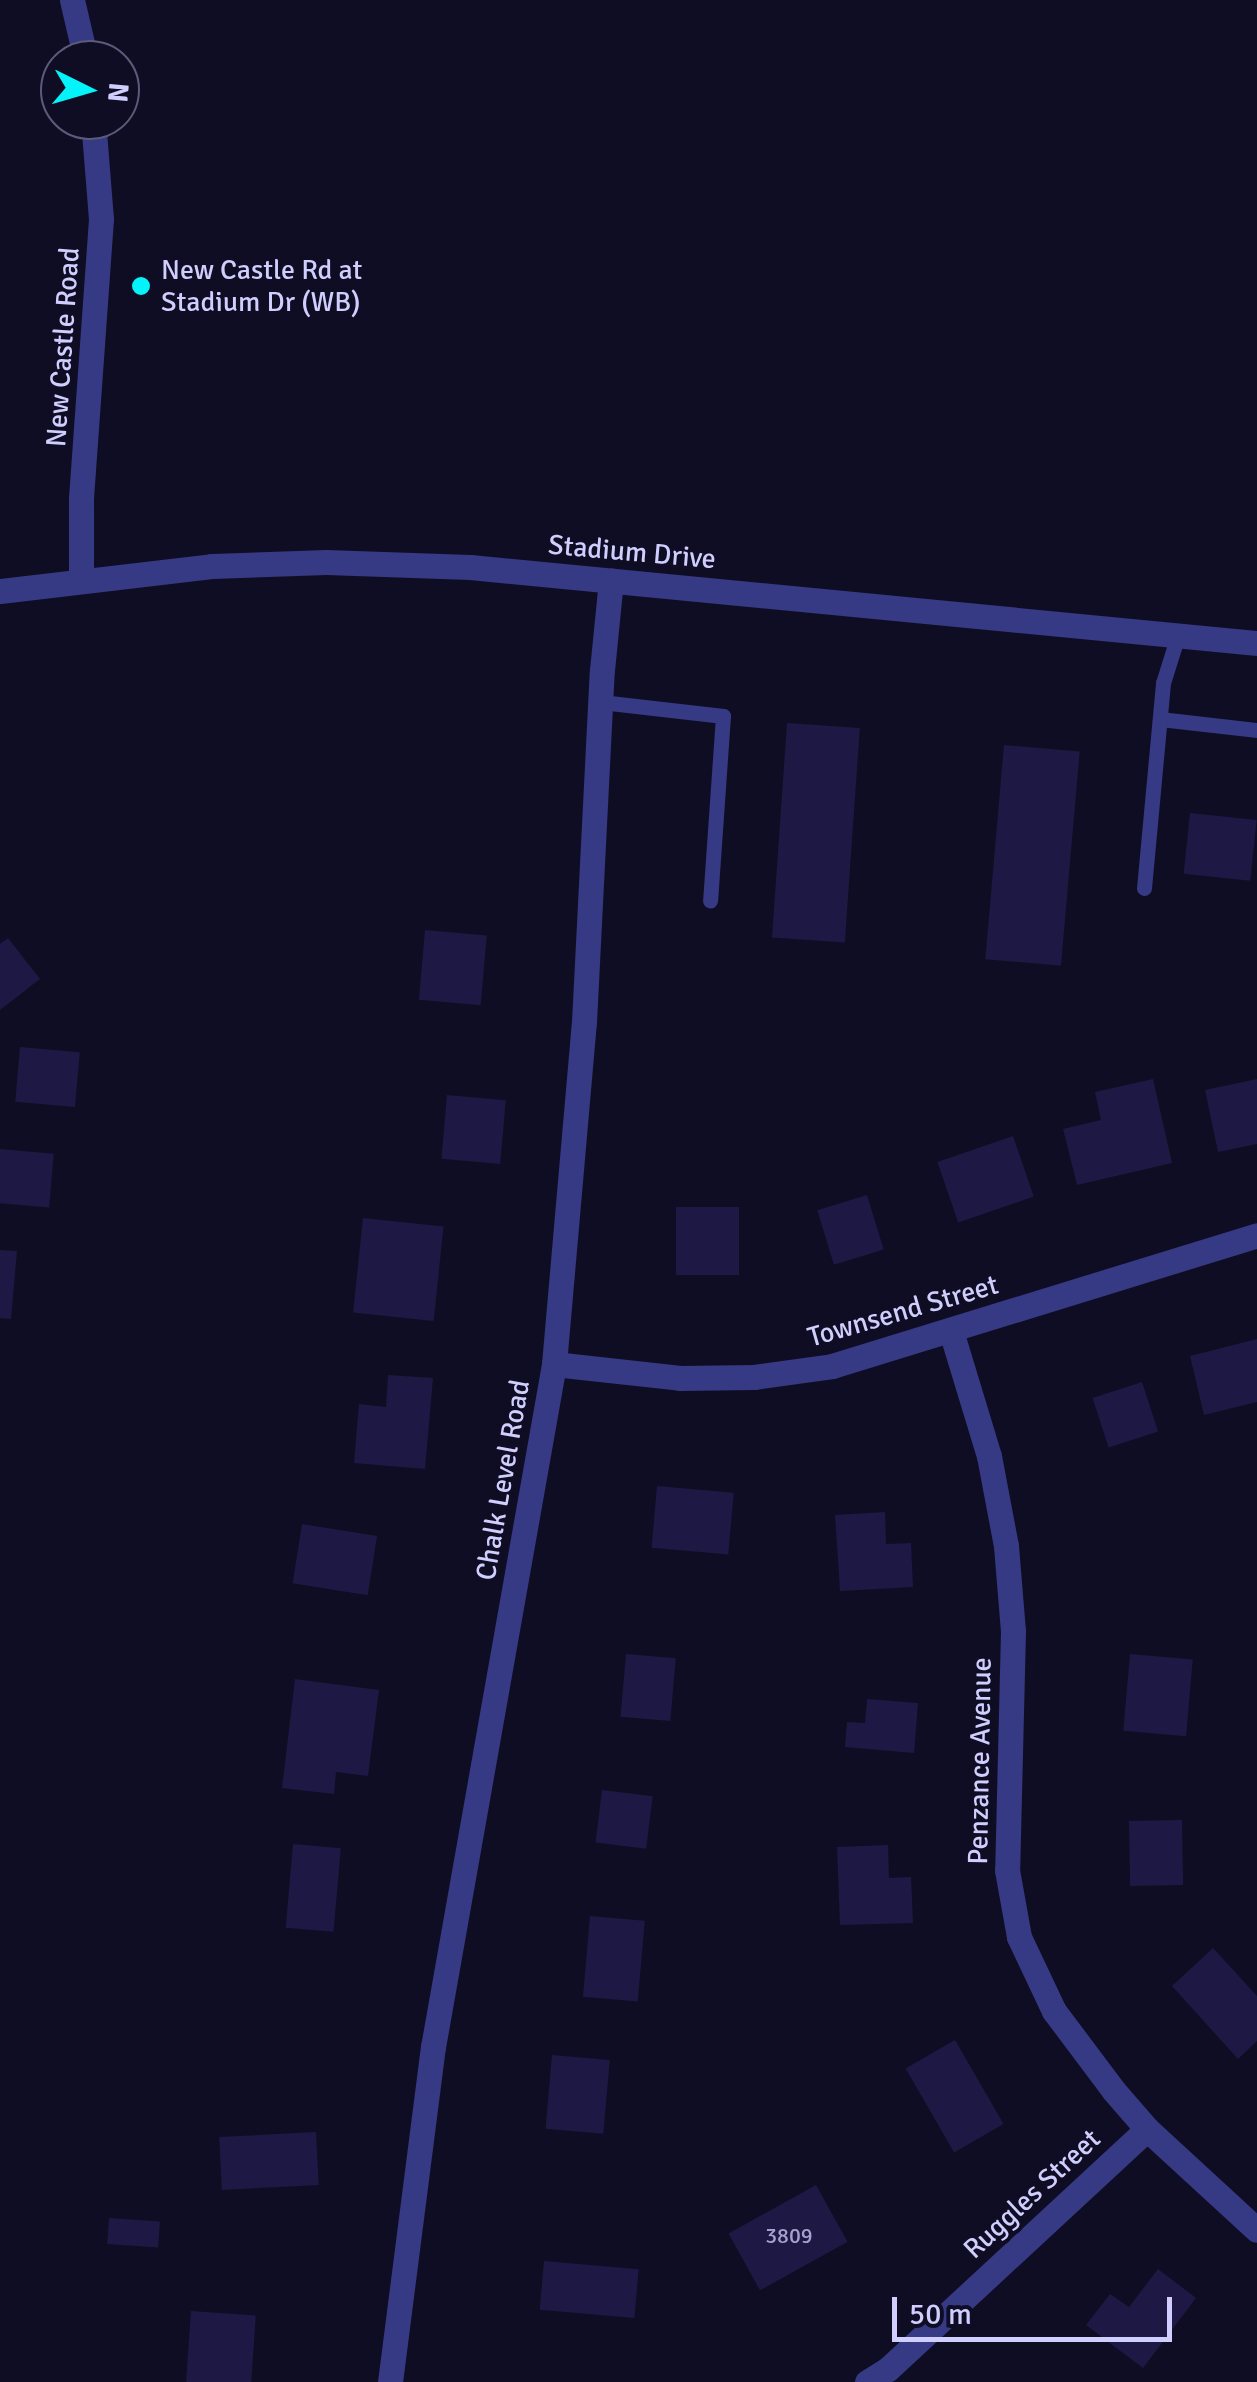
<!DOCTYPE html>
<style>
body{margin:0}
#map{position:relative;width:1257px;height:2382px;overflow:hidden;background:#0f0d23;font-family:Signika,sans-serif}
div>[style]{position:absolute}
.building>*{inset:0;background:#1e1844;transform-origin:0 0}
.service>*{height:15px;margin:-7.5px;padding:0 7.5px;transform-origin:7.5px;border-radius:7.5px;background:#363983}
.minor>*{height:25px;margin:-12.5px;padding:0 12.5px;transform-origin:12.5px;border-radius:12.5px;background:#363983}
.tertiary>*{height:25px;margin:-12.5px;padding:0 12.5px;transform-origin:12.5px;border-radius:12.5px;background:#363983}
.dots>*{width:28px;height:28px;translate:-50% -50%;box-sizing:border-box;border:5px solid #0f0d23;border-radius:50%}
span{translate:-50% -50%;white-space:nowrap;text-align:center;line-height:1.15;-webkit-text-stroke:8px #0f0d23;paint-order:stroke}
.number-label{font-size:22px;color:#a4a0d0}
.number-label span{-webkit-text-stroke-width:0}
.poi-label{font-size:28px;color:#d0ceff}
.left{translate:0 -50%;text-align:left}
.street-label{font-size:28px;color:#d0ceff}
.north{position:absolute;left:40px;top:40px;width:100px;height:100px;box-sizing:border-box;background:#0f0d23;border:2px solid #5c5a7b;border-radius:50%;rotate:95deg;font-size:28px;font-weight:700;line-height:40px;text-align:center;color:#d0ceff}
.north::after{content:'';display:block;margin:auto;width:35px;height:45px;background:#00f4f9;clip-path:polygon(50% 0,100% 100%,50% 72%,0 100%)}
.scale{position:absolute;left:892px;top:2297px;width:280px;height:45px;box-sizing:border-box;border:5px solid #d0ceff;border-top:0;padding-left:12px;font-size:30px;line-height:35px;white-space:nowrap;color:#d0ceff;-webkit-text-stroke:8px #0f0d23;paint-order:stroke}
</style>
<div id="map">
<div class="building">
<div style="left:787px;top:723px;width:73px;height:215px;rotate:4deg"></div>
<div style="left:1004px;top:745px;width:76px;height:215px;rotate:5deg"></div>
<div style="left:1190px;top:813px;width:67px;height:61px;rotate:6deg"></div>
<div style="left:425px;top:930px;width:62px;height:70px;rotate:5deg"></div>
<div style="clip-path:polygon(8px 938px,40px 979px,0 1010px,0 944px)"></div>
<div style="left:20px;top:1047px;width:60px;height:55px;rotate:5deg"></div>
<div style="clip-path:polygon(1153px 1079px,1172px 1163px,1077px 1185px,1063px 1129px,1101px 1120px,1095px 1092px)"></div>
<div style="clip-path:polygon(1257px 1079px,1257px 1144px,1218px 1152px,1205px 1090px)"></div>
<div style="left:447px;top:1095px;width:59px;height:64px;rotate:5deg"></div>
<div style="left:1013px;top:1136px;width:64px;height:80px;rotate:71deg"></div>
<div style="left:0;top:1149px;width:54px;height:54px;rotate:5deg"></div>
<div style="left:867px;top:1195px;width:57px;height:52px;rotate:73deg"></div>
<div style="left:739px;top:1207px;width:68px;height:63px;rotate:90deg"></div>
<div style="left:363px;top:1218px;width:81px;height:95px;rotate:6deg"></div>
<div style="clip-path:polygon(0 1250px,17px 1251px,11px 1319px,0 1318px)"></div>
<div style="clip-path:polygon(1257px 1339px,1257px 1402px,1204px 1415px,1190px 1356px)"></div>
<div style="clip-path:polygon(388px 1375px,433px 1378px,425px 1469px,354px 1463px,359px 1404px,386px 1407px)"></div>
<div style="left:1142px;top:1382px;width:52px;height:52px;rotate:72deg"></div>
<div style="left:657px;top:1486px;width:77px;height:62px;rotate:5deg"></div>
<div style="clip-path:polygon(885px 1512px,886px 1544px,911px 1543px,913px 1587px,840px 1591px,835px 1515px)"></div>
<div style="left:302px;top:1524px;width:76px;height:60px;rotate:9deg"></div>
<div style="left:626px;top:1654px;width:50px;height:63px;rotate:5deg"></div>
<div style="left:1130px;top:1654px;width:63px;height:77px;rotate:5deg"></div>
<div style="clip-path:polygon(295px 1679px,379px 1690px,368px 1776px,336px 1772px,334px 1794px,282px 1788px)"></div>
<div style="clip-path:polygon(867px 1699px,918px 1703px,914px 1753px,845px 1747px,847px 1722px,865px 1723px)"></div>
<div style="left:602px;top:1790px;width:51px;height:53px;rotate:7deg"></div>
<div style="left:1182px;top:1820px;width:65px;height:53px;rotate:89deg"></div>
<div style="left:293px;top:1844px;width:48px;height:84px;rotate:5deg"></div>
<div style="clip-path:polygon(888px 1845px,889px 1878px,911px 1877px,913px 1923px,840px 1925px,837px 1847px)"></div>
<div style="left:590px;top:1916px;width:55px;height:81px;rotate:5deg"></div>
<div style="clip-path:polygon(1213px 1948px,1257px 1996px,1257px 2041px,1238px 2059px,1172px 1986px)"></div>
<div style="left:955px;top:2040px;width:97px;height:57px;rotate:60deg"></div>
<div style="left:552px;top:2055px;width:58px;height:74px;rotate:5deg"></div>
<div style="left:316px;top:2132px;width:53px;height:97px;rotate:87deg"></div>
<div style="left:816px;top:2185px;width:65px;height:100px;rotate:61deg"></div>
<div style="left:109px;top:2218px;width:51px;height:26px;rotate:4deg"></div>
<div style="left:544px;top:2261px;width:95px;height:49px;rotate:5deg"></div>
<div style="clip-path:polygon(1158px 2269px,1196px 2298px,1143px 2368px,1086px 2325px,1110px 2294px,1129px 2307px)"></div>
<div style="left:191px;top:2311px;width:65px;height:71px;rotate:4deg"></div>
</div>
<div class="service">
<div style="left:601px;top:702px;width:123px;rotate:6.5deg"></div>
<div style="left:723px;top:716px;width:185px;rotate:94deg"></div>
<div style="left:1160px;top:719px;width:98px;rotate:6.5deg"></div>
<div style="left:1144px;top:888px;width:206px;rotate:-84.7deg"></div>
<div style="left:1163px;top:683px;width:50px;rotate:-72.6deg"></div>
</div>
<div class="minor">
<div style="left:72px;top:0;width:62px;rotate:76.9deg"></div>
<div style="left:81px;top:579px;width:81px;rotate:-90deg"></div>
<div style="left:81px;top:498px;width:280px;rotate:-85.9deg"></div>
<div style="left:101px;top:219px;width:99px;rotate:-94.6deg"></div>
<div style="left:951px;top:1331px;width:131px;rotate:73.1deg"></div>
<div style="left:989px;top:1456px;width:92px;rotate:79.3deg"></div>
<div style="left:1006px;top:1546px;width:85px;rotate:85.3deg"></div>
<div style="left:1013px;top:1631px;width:239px;rotate:91.4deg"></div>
<div style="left:1007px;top:1870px;width:68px;rotate:79.8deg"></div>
<div style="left:1019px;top:1937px;width:82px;rotate:64.7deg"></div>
<div style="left:1054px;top:2011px;width:100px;rotate:53.1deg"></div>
<div style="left:1114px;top:2091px;width:50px;rotate:49deg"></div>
<div style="left:1147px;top:2129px;width:149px;rotate:42.6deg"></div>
<div style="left:554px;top:1364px;width:127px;rotate:6.3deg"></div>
<div style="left:680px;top:1378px;width:74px;rotate:-0.8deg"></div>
<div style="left:754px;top:1377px;width:79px;rotate:-8deg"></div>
<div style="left:832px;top:1366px;width:445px;rotate:-17.1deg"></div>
<div style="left:390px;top:2382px;width:338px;rotate:-82.7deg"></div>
<div style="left:433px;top:2047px;width:694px;rotate:-79.95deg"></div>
<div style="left:554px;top:1364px;width:343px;rotate:-85deg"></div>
<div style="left:584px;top:1022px;width:352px;rotate:-87.1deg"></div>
<div style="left:602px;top:670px;width:90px;rotate:-84.3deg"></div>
<div style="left:867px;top:2382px;width:25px;rotate:-32deg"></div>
<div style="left:888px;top:2369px;width:353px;rotate:-42.8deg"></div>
</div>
<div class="tertiary">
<div style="left:0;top:591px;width:213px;rotate:-6.7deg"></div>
<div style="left:212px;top:566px;width:114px;rotate:-2deg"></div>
<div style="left:326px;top:562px;width:144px;rotate:2deg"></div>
<div style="left:470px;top:567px;width:791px;rotate:5.52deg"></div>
</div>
<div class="dots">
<div style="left:141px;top:286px;background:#00f4f9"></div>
</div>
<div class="number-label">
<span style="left:789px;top:2236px">3809</span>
</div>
<div class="poi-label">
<span class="left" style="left:161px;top:286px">New Castle Rd at<br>Stadium Dr (WB)</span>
</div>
<div class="street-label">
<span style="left:63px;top:347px;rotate:-86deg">New Castle Road</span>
<span style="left:632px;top:552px;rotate:5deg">Stadium Drive</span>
<span style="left:903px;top:1311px;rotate:-16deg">Townsend Street</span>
<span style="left:503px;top:1480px;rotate:-80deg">Chalk Level Road</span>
<span style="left:980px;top:1761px;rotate:-89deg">Penzance Avenue</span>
<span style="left:1032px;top:2194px;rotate:-43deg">Ruggles Street</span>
</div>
<div class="north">N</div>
<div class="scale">50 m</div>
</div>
